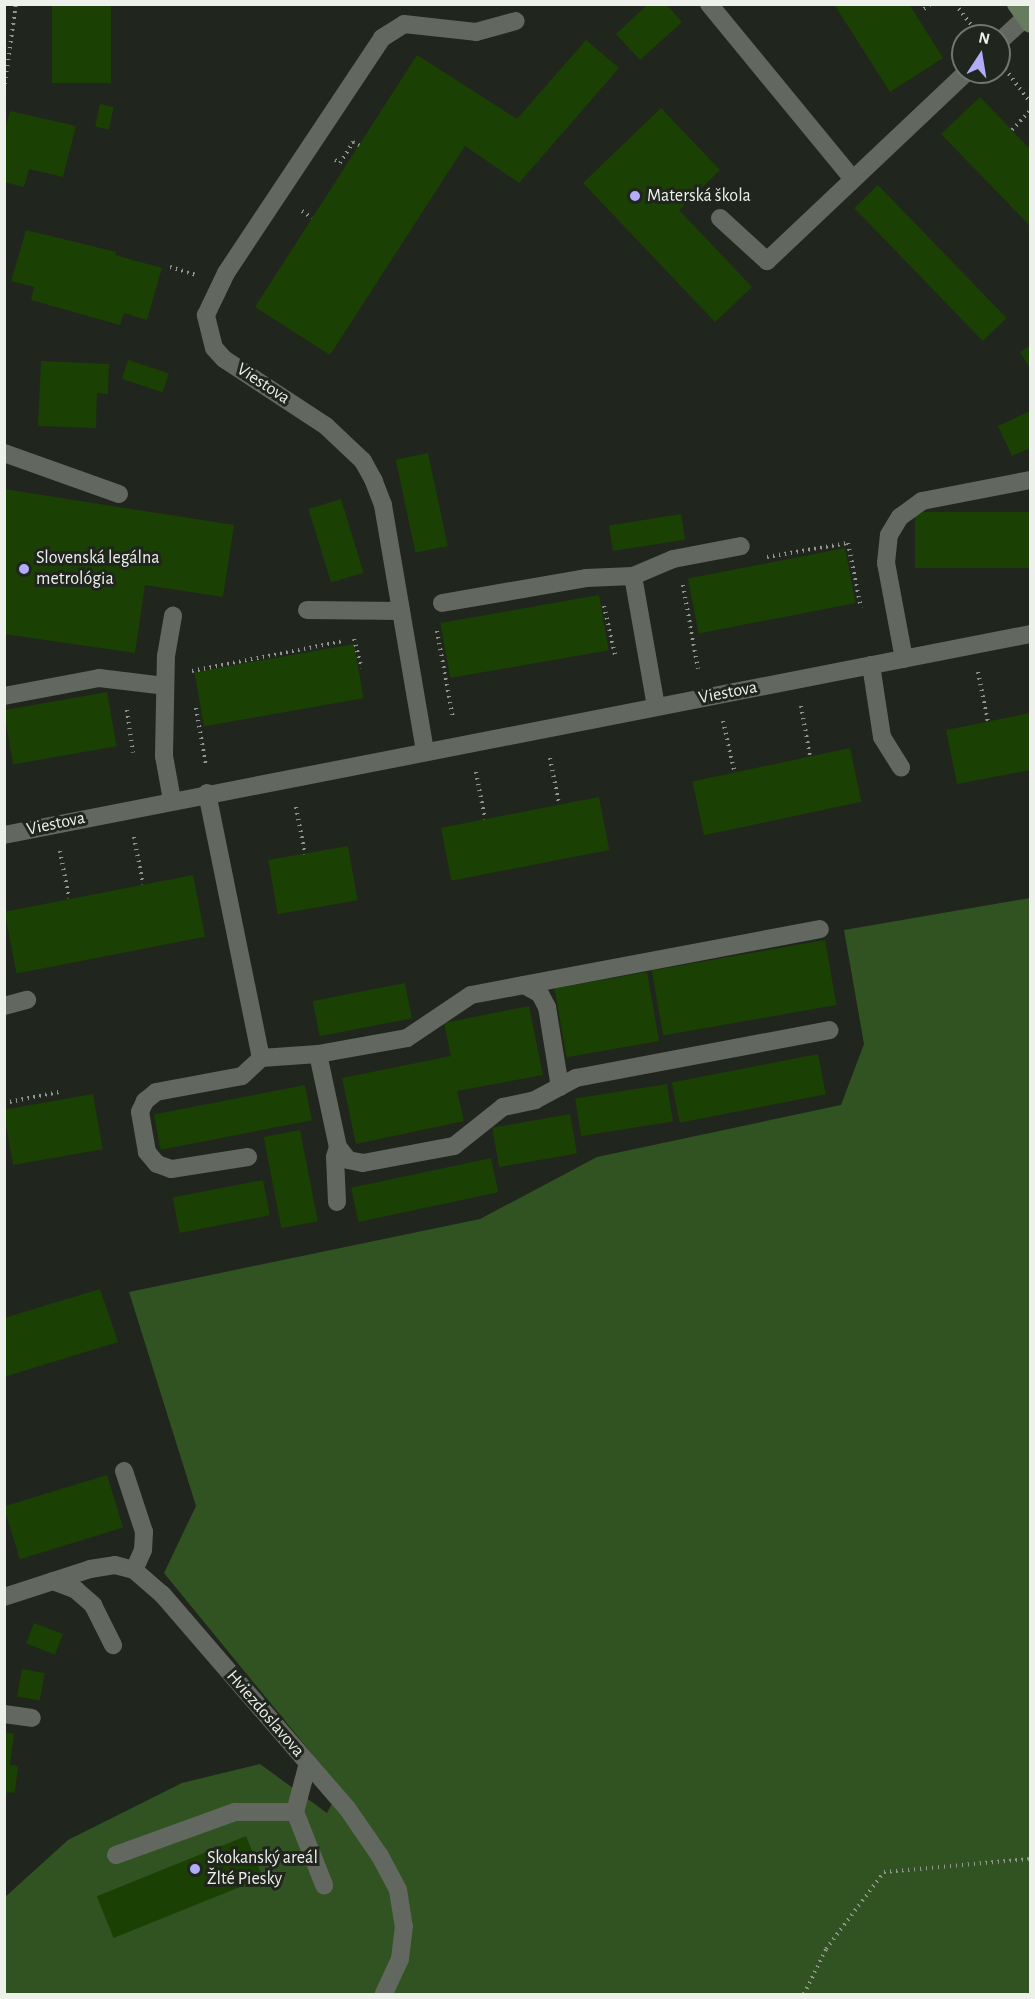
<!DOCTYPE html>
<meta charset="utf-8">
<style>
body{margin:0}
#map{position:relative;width:1035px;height:1999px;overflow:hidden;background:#20251e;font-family:"Alegreya Sans",sans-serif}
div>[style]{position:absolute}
.green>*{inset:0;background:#315322}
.building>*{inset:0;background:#1b4004;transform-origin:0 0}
.path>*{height:4px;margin-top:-2px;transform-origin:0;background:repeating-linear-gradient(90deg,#91958f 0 1.5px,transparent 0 6px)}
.service>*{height:18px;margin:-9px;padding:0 9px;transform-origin:9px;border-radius:9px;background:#626860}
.minor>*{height:18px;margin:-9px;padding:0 9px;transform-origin:9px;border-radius:9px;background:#626860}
.secondary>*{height:18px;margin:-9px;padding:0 9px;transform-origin:9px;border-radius:9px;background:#677b5e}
.dots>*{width:16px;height:16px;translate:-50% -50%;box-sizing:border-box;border:3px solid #20251e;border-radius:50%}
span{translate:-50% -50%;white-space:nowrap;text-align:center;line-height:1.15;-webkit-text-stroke:6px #20251e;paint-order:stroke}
.poi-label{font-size:18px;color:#edf0eb}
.left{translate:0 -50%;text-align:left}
.street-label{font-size:18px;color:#edf0eb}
.frame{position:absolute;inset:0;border:6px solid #edf0eb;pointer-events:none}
.north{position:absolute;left:951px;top:24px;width:60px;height:60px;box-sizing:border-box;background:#20251e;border:2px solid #727670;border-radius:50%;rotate:12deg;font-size:16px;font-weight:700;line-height:24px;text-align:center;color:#edf0eb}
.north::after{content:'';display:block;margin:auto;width:21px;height:27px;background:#b2adf9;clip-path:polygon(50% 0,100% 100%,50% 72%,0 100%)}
</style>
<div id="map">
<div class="green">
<div style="clip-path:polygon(1030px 898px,1030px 1994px,5px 1994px,4px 1898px,68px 1840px,182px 1783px,260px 1764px,327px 1813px,340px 1788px,164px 1573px,196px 1506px,129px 1292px,480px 1219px,597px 1157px,841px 1105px,864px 1044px,844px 930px)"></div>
</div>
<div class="building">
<div style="left:52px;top:4px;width:59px;height:79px"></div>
<div style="clip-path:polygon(648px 4px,666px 4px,682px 22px,640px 60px,616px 34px)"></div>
<div style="clip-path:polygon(834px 4px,909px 4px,943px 58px,890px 92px)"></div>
<div style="clip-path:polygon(586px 40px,619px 68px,519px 183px,465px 146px,330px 355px,255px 307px,417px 55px,517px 119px)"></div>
<div style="clip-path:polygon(980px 97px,1030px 149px,1030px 226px,941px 134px)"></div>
<div style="left:100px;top:104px;width:14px;height:23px;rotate:12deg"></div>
<div style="clip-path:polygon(661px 108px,720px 170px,679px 210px,752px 287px,715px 322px,583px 183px)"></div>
<div style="clip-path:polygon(10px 111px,76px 126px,63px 177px,29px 169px,24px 187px,4px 182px,4px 133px)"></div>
<div style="left:878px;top:185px;width:185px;height:33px;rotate:46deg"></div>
<div style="clip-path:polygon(26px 230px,116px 252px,115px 255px,162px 268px,147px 320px,124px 313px,120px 325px,31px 300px,34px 287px,11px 281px)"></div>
<div style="clip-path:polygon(1030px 346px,1030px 368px,1020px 352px)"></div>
<div style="left:128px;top:360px;width:43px;height:20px;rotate:18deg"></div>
<div style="clip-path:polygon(41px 361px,109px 364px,108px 394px,97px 393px,96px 428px,38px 426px)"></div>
<div style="clip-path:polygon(1030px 411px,1030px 448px,1012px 456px,998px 426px)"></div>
<div style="left:428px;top:453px;width:95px;height:33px;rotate:78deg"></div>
<div style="clip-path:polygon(4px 489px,234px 525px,223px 597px,145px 585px,135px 653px,4px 634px)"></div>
<div style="left:341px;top:499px;width:77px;height:34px;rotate:73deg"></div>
<div style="left:1030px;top:512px;width:56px;height:115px;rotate:90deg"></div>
<div style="left:681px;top:514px;width:26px;height:73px;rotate:81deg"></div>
<div style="left:845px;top:548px;width:56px;height:160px;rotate:79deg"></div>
<div style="left:599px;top:595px;width:56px;height:161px;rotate:80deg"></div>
<div style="left:354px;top:644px;width:55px;height:162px;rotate:80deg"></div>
<div style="left:107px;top:692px;width:55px;height:105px;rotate:80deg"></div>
<div style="clip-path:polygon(1030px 713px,1030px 770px,957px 784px,946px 730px)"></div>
<div style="left:850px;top:748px;width:55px;height:161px;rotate:78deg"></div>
<div style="left:599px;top:797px;width:54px;height:161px;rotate:79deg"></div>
<div style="left:348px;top:846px;width:55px;height:81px;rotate:80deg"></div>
<div style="left:193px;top:875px;width:63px;height:192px;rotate:79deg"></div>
<div style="left:825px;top:940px;width:66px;height:176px;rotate:80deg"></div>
<div style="left:647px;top:972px;width:70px;height:94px;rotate:80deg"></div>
<div style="left:405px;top:983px;width:36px;height:94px;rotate:79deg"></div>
<div style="clip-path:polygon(529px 1006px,543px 1075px,457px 1091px,464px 1121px,356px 1144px,342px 1078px,451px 1056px,444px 1023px)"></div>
<div style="left:818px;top:1054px;width:41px;height:149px;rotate:79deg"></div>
<div style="left:667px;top:1084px;width:38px;height:93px;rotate:81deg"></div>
<div style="left:305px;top:1085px;width:36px;height:154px;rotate:79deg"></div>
<div style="left:93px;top:1094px;width:56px;height:91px;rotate:80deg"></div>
<div style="left:570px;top:1114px;width:40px;height:79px;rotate:80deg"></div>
<div style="left:300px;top:1130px;width:93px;height:37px;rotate:79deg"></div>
<div style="left:491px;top:1158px;width:35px;height:143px;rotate:78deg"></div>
<div style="left:263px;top:1180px;width:36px;height:92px;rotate:79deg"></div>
<div style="clip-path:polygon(100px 1289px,118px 1342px,4px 1377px,4px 1318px)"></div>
<div style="left:107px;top:1475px;width:55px;height:108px;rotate:73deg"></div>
<div style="left:34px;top:1623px;width:31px;height:22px;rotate:21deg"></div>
<div style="left:22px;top:1669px;width:23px;height:28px;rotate:10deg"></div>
<div style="clip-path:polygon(4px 1732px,14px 1734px,10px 1765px,18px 1766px,15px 1793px,7px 1792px,6px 1797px)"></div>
<div style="left:246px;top:1836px;width:45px;height:161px;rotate:68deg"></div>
</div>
<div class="path">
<div style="left:955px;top:4px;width:33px;rotate:52deg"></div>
<div style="left:924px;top:9px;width:9px;rotate:-36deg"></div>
<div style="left:1005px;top:69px;width:41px;rotate:52.9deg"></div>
<div style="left:4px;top:90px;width:87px;rotate:-82.1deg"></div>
<div style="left:1012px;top:130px;width:26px;rotate:-47deg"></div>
<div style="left:335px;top:160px;width:6px;rotate:31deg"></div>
<div style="left:340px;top:163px;width:25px;rotate:-58deg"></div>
<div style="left:353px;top:142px;width:7px;rotate:27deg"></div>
<div style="left:302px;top:211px;width:12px;rotate:35deg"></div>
<div style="left:170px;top:267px;width:27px;rotate:17deg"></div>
<div style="left:767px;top:557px;width:82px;rotate:-9.8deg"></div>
<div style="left:848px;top:543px;width:66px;rotate:78.7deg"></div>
<div style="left:683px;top:585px;width:85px;rotate:79.9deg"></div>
<div style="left:604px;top:606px;width:50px;rotate:77.3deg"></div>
<div style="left:437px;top:631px;width:88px;rotate:79.6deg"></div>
<div style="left:354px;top:639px;width:30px;rotate:75deg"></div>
<div style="left:192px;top:671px;width:155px;rotate:-11.2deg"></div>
<div style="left:978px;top:672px;width:51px;rotate:78.7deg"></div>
<div style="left:801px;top:706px;width:51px;rotate:79.8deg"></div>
<div style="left:196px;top:708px;width:59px;rotate:80.2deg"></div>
<div style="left:127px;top:710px;width:43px;rotate:82.1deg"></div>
<div style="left:723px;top:721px;width:50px;rotate:77.3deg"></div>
<div style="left:550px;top:758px;width:47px;rotate:78.9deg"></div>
<div style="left:476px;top:772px;width:48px;rotate:79.2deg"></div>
<div style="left:296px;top:807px;width:48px;rotate:79.2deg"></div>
<div style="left:134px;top:837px;width:48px;rotate:79.2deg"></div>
<div style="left:60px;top:851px;width:48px;rotate:79.2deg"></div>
<div style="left:4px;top:1103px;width:56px;rotate:-11.3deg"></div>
<div style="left:804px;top:1994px;width:50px;rotate:-63.9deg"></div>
<div style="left:826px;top:1949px;width:96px;rotate:-53deg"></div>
<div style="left:884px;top:1872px;width:147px;rotate:-5.1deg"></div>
</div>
<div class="service">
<div style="left:709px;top:4px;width:227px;rotate:50.6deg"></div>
<div style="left:999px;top:42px;width:35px;rotate:-43deg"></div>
<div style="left:720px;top:218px;width:64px;rotate:42.5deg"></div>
<div style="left:767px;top:261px;width:275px;rotate:-43.4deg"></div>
<div style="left:4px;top:453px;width:122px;rotate:19.6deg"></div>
<div style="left:633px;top:576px;width:132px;rotate:80deg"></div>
<div style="left:442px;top:603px;width:146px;rotate:-9.8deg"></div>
<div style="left:586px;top:578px;width:47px;rotate:-2.4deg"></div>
<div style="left:633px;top:576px;width:43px;rotate:-23deg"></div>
<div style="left:673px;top:559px;width:69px;rotate:-10.8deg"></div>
<div style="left:307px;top:610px;width:94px;rotate:0.6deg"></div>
<div style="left:904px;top:659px;width:98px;rotate:-100.6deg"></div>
<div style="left:886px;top:563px;width:28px;rotate:-84deg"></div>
<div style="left:889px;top:535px;width:21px;rotate:-59deg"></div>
<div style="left:900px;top:517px;width:27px;rotate:-36deg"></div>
<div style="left:922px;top:501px;width:110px;rotate:-11deg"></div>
<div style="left:871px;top:665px;width:73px;rotate:81.3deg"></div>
<div style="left:882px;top:737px;width:36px;rotate:58deg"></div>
<div style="left:4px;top:696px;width:97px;rotate:-10.7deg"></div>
<div style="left:99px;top:678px;width:66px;rotate:6.9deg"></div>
<div style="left:425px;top:751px;width:250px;rotate:-99.7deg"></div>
<div style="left:383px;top:505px;width:26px;rotate:-111deg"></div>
<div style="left:374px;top:481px;width:23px;rotate:-119deg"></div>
<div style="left:363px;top:461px;width:51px;rotate:-136.6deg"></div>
<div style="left:326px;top:426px;width:122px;rotate:-146.7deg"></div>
<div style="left:224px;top:359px;width:15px;rotate:-132deg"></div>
<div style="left:214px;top:348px;width:34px;rotate:-104deg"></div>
<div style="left:206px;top:315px;width:47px;rotate:-64.5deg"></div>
<div style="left:226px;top:273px;width:282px;rotate:-56.4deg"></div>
<div style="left:382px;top:38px;width:26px;rotate:-32deg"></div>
<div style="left:404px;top:24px;width:72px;rotate:6.3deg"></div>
<div style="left:476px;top:32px;width:41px;rotate:-15.4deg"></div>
<div style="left:207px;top:793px;width:270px;rotate:78.5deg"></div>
<div style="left:172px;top:800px;width:45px;rotate:-100.3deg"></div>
<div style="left:164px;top:756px;width:100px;rotate:-88.9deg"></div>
<div style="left:166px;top:656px;width:41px;rotate:-80.1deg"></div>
<div style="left:524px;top:985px;width:18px;rotate:29deg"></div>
<div style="left:540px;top:994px;width:15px;rotate:62deg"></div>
<div style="left:547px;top:1007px;width:81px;rotate:80.8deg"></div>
<div style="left:4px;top:1006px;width:24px;rotate:-15deg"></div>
<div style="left:318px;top:1054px;width:90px;rotate:-10.2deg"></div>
<div style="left:407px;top:1038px;width:77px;rotate:-33.9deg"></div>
<div style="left:471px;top:995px;width:355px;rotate:-10.7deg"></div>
<div style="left:248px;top:1157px;width:78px;rotate:171.1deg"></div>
<div style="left:171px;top:1169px;width:15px;rotate:-160deg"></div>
<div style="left:157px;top:1164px;width:16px;rotate:-130deg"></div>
<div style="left:147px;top:1152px;width:41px;rotate:-99.9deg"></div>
<div style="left:140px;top:1112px;width:12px;rotate:-66deg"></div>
<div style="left:145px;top:1101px;width:14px;rotate:-39deg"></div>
<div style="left:156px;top:1092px;width:87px;rotate:-10.5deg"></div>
<div style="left:242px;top:1076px;width:26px;rotate:-43deg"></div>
<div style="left:261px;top:1058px;width:57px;rotate:-4deg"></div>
<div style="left:318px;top:1054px;width:95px;rotate:77.9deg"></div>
<div style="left:338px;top:1147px;width:16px;rotate:52deg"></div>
<div style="left:348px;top:1160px;width:15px;rotate:11deg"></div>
<div style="left:363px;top:1163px;width:93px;rotate:-10.6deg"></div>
<div style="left:454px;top:1146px;width:63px;rotate:-38.5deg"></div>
<div style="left:503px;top:1107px;width:33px;rotate:-12deg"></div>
<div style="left:535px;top:1100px;width:47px;rotate:-28.2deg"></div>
<div style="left:576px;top:1078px;width:258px;rotate:-10.7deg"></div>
<div style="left:337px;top:1202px;width:45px;rotate:-92.5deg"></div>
<div style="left:335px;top:1157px;width:10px;rotate:-73deg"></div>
<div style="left:124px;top:1471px;width:64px;rotate:71.8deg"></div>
<div style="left:144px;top:1532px;width:18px;rotate:93deg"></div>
<div style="left:143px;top:1550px;width:22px;rotate:114deg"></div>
<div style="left:53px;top:1581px;width:25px;rotate:21deg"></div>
<div style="left:76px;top:1590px;width:23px;rotate:41deg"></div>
<div style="left:93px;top:1605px;width:45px;rotate:63.4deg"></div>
<div style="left:4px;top:1597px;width:90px;rotate:-18deg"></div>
<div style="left:90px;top:1569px;width:25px;rotate:-9deg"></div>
<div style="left:115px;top:1565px;width:20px;rotate:15deg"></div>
<div style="left:134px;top:1570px;width:37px;rotate:41deg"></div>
<div style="left:162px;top:1594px;width:283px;rotate:49.2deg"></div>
<div style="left:347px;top:1808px;width:58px;rotate:55.5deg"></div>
<div style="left:380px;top:1856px;width:38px;rotate:62deg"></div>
<div style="left:398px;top:1890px;width:36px;rotate:81deg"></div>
<div style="left:404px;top:1926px;width:33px;rotate:97deg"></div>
<div style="left:400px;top:1959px;width:38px;rotate:115deg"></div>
<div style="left:4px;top:1714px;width:28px;rotate:8deg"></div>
<div style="left:308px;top:1763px;width:51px;rotate:104.9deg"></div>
<div style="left:295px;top:1812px;width:79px;rotate:68.3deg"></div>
<div style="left:116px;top:1855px;width:127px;rotate:-19.9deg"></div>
<div style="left:235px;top:1812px;width:60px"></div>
</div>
<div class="minor">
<div style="left:4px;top:835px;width:1046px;rotate:-11.08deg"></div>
</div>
<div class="secondary">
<div style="left:1016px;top:4px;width:24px;rotate:55deg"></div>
</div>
<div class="dots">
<div style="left:635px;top:196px;background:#b2adf9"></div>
<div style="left:24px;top:569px;background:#b2adf9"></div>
<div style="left:195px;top:1869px;background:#b2adf9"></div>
</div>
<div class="poi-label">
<span class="left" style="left:647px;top:196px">Materská škola</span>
<span class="left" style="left:36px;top:569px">Slovenská legálna<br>metrológia</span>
<span class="left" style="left:207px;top:1869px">Skokanský areál<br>Žlté Piesky</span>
</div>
<div class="street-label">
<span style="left:263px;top:384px;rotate:33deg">Viestova</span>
<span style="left:728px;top:693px;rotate:-11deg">Viestova</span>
<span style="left:56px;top:824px;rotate:-12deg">Viestova</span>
<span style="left:265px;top:1714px;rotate:49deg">Hviezdoslavova</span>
</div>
<div class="frame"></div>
<div class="north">N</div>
</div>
